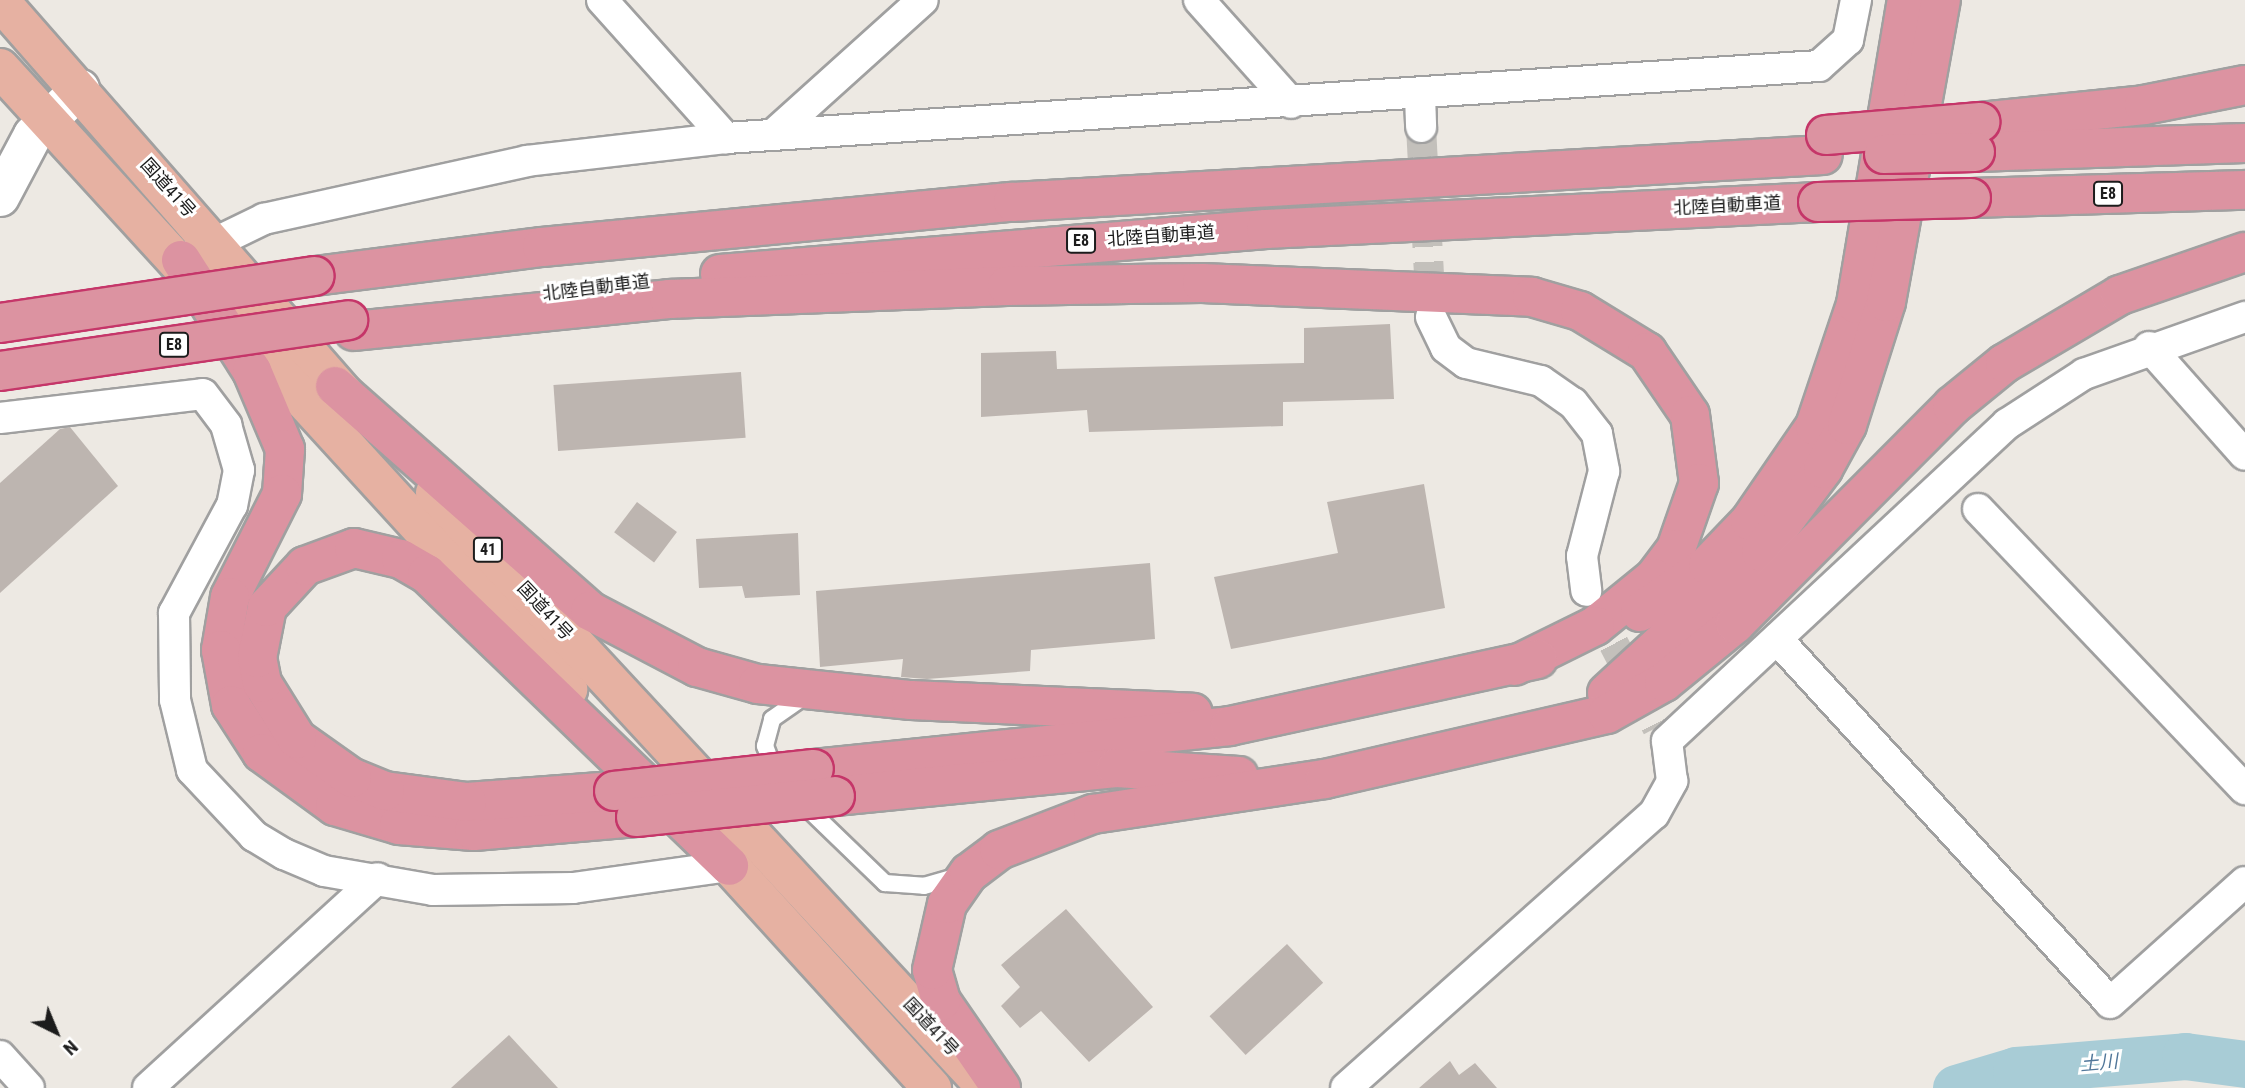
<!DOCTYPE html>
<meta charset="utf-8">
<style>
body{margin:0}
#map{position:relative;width:2245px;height:1088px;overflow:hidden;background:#ede9e3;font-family:"Roboto Condensed","Noto Sans JP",sans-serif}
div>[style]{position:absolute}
.river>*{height:47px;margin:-23.5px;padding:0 23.5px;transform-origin:23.5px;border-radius:23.5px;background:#a8ccd6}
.building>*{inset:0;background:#bdb5b0;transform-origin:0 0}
.minor-tunnel>*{height:30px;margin-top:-15px;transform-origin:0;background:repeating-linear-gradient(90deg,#c3c0bb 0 30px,transparent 0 45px)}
.roads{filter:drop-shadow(2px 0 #a0a0a0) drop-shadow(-2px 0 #a0a0a0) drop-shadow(0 2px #a0a0a0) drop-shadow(0 -2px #a0a0a0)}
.service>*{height:16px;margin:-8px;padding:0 8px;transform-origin:8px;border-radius:8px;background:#fff}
.minor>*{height:30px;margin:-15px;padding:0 15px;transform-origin:15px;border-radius:15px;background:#fff}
.tertiary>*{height:38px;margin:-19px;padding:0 19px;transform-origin:19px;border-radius:19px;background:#fff}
.trunk>*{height:38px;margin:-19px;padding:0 19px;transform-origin:19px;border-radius:19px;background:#e6b1a2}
.motorway>*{height:38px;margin:-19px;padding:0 19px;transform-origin:19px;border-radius:19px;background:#dc93a1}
.bridges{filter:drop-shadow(2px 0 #c53669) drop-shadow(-2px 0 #c53669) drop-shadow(0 2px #c53669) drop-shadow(0 -2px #c53669)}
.motorway-bridge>*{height:38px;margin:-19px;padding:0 19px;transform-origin:19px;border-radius:19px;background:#dc93a1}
span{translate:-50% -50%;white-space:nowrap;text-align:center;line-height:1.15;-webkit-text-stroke:6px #fff;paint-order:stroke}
.shield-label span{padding:2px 5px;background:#fff;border:2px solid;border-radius:5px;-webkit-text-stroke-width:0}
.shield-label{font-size:16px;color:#1c1c1c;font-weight:700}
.street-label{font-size:18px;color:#1c1c1c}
.water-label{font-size:19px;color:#51779a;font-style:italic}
.north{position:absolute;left:21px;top:997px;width:70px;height:70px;-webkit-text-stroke:5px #fff;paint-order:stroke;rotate:137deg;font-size:19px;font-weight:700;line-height:28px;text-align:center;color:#1c1c1c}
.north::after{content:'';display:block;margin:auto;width:24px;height:32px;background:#1c1c1c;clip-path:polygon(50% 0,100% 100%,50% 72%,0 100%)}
</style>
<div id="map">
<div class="river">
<div style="left:1956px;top:1088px;width:63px;rotate:-16.7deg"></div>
<div style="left:2016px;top:1070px;width:170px;rotate:-4.7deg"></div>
<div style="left:2185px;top:1056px;width:61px;rotate:7.6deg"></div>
</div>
<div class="building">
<div style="clip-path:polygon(1390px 324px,1394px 399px,1283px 402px,1283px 426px,1089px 432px,1087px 410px,981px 417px,981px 353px,1056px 351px,1057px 369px,1304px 363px,1304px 328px)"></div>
<div style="left:741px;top:372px;width:66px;height:188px;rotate:86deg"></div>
<div style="clip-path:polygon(70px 427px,118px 486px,0 593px,0 483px,60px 429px)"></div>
<div style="clip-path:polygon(1424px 484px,1445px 608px,1231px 649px,1214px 577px,1338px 553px,1327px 502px)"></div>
<div style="left:637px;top:502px;width:50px;height:38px;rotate:37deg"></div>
<div style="clip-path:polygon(798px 533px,800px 595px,745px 598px,742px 586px,699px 588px,696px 539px)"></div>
<div style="clip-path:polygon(1150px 563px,1155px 639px,1031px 650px,1030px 671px,927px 679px,901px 677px,903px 659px,820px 667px,816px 591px)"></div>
<div style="clip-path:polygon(1066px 909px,1153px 1007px,1089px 1062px,1041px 1011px,1020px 1028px,1001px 1006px,1020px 987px,1001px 965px)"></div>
<div style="left:1287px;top:944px;width:53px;height:106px;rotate:47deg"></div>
<div style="clip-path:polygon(509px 1035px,558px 1088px,451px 1088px)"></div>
<div style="clip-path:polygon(1450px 1061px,1459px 1075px,1475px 1063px,1497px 1088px,1419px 1088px)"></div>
</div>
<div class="minor-tunnel">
<div style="left:1421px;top:127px;width:185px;rotate:86.9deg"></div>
<div style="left:1593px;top:604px;width:139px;rotate:62.5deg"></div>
</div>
<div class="roads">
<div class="service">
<div style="left:775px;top:772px;width:28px;rotate:-111deg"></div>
<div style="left:765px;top:746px;width:28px;rotate:-75deg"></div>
<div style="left:772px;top:719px;width:39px;rotate:-35deg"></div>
<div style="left:801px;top:802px;width:117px;rotate:44deg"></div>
<div style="left:885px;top:883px;width:39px;rotate:4deg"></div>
<div style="left:924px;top:886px;width:37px;rotate:-16deg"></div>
</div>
<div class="minor">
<div style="left:602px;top:0;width:186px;rotate:48.1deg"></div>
<div style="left:1199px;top:0;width:138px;rotate:48.2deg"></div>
<div style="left:1420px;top:95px;width:32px;rotate:88deg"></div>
<div style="left:774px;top:134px;width:200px;rotate:-42deg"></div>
<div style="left:196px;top:252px;width:76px;rotate:-25.9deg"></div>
<div style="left:264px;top:219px;width:269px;rotate:-12.4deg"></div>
<div style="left:527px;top:161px;width:200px;rotate:-6.6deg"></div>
<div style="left:726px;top:138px;width:1095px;rotate:-3.77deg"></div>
<div style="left:1819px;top:66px;width:39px;rotate:-42deg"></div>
<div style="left:1848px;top:40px;width:41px;rotate:-78.7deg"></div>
<div style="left:1431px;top:317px;width:34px;rotate:64deg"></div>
<div style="left:1446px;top:348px;width:25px;rotate:37deg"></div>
<div style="left:1466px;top:363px;width:77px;rotate:13.5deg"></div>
<div style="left:1541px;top:381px;width:39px;rotate:35deg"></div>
<div style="left:1573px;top:403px;width:39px;rotate:52deg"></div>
<div style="left:1597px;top:434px;width:38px;rotate:79deg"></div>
<div style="left:1604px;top:471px;width:88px;rotate:104.5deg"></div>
<div style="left:1582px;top:556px;width:35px;rotate:83deg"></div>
<div style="left:2149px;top:347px;width:144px;rotate:48.4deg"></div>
<div style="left:0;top:418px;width:204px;rotate:-6.7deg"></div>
<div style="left:203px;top:394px;width:39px;rotate:53deg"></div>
<div style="left:226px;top:425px;width:47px;rotate:73.9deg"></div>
<div style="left:239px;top:470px;width:36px;rotate:101deg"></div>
<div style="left:232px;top:505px;width:123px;rotate:118.2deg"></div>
<div style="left:174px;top:613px;width:87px;rotate:89.3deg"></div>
<div style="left:175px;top:700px;width:72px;rotate:76.3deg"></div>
<div style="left:192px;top:770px;width:91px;rotate:46.8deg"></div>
<div style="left:254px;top:836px;width:35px;rotate:31deg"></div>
<div style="left:284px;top:854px;width:43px;rotate:23deg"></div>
<div style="left:324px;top:871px;width:111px;rotate:9.9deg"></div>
<div style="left:433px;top:890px;width:140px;rotate:-0.8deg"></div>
<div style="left:573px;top:888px;width:158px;rotate:-8deg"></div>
<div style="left:1978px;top:509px;width:387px;rotate:46.4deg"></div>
<div style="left:1777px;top:639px;width:493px;rotate:47.5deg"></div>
<div style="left:2110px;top:1003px;width:181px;rotate:-41.9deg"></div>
<div style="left:0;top:1056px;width:43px;rotate:47.8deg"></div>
<div style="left:148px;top:1088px;width:311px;rotate:-42.4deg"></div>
<div style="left:1346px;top:1088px;width:412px;rotate:-41.7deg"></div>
<div style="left:1654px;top:814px;width:38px;rotate:-61deg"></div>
<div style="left:1672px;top:781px;width:40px;rotate:-97.1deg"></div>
<div style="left:1667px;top:741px;width:465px;rotate:-43deg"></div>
<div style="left:2007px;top:424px;width:92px;rotate:-33deg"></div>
<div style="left:2084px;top:374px;width:171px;rotate:-19.5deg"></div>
</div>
<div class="tertiary">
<div style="left:0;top:197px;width:70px;rotate:-62deg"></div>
<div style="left:33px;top:135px;width:66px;rotate:-44.4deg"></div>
</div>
<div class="trunk">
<div style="left:0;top:1px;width:544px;rotate:48.8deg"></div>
<div style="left:0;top:68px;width:842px;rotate:47.55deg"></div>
<div style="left:435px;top:493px;width:807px;rotate:47.16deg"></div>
<div style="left:708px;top:842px;width:333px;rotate:47.7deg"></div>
</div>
<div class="motorway">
<div style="left:1980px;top:122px;width:165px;rotate:-5.9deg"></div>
<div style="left:2144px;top:105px;width:103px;rotate:-11.2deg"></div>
<div style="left:1975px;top:152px;width:270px;rotate:-1.9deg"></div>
<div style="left:1971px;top:198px;width:274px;rotate:-1.7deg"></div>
<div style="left:181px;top:260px;width:132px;rotate:57.4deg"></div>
<div style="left:252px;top:371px;width:85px;rotate:67.1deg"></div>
<div style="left:285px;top:449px;width:45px;rotate:93.8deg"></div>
<div style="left:282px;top:494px;width:115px;rotate:116.8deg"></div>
<div style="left:230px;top:597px;width:54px;rotate:99.6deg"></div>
<div style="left:221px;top:650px;width:56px;rotate:79.7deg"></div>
<div style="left:231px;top:705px;width:57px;rotate:57.1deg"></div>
<div style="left:262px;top:753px;width:90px;rotate:36deg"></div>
<div style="left:335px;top:806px;width:67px;rotate:16.5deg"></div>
<div style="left:399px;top:825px;width:75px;rotate:4.6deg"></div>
<div style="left:474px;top:831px;width:163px;rotate:-4.9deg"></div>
<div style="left:720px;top:274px;width:548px;rotate:-4.71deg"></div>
<div style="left:1266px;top:229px;width:553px;rotate:-2.8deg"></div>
<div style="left:315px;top:276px;width:229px;rotate:-7.3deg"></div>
<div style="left:542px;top:247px;width:473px;rotate:-5.5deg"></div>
<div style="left:1013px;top:202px;width:811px;rotate:-3.32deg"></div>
<div style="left:354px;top:331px;width:317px;rotate:-5.8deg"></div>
<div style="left:669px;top:299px;width:338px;rotate:-2.2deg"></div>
<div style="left:1007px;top:286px;width:195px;rotate:-0.9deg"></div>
<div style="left:1202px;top:283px;width:330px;rotate:2.4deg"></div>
<div style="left:1532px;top:297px;width:50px;rotate:16.3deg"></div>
<div style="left:1580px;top:311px;width:79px;rotate:31.5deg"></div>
<div style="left:1647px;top:352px;width:76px;rotate:55.7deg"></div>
<div style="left:1690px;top:415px;width:69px;rotate:82.5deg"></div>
<div style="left:1699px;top:483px;width:70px;rotate:109.2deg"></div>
<div style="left:1676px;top:549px;width:36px;rotate:127deg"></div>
<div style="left:1654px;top:578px;width:76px;rotate:140.9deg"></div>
<div style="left:1595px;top:626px;width:90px;rotate:153.7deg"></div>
<div style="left:335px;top:386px;width:340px;rotate:41.4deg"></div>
<div style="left:590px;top:611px;width:121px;rotate:27.6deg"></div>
<div style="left:697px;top:667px;width:63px;rotate:15.6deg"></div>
<div style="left:758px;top:684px;width:154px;rotate:6deg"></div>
<div style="left:911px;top:700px;width:282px;rotate:2.6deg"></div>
<div style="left:1640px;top:612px;width:83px;rotate:-34.7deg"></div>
<div style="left:1708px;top:565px;width:61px;rotate:-46.3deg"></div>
<div style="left:1750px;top:521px;width:115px;rotate:-55.6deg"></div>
<div style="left:1815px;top:426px;width:129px;rotate:-71.4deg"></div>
<div style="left:1856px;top:304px;width:308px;rotate:-80.5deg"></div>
<div style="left:1607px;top:693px;width:209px;rotate:-42.5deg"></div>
<div style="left:1761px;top:552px;width:104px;rotate:-53.2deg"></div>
<div style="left:1823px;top:469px;width:50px;rotate:-61.4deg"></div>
<div style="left:1847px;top:425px;width:129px;rotate:-72.4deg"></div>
<div style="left:1886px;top:302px;width:307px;rotate:-79.7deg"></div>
<div style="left:814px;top:769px;width:418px;rotate:-5.9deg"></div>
<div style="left:1230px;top:726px;width:315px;rotate:-12.3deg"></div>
<div style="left:614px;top:791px;width:147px;rotate:175.7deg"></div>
<div style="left:467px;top:802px;width:83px;rotate:-172.4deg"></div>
<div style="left:385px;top:791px;width:35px;rotate:-158deg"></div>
<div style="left:352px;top:778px;width:67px;rotate:-144.7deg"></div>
<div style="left:297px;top:739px;width:66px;rotate:-122deg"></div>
<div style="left:262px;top:683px;width:25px;rotate:-101deg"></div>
<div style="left:257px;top:658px;width:52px;rotate:-78.9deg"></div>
<div style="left:267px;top:607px;width:56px;rotate:-47.2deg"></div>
<div style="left:305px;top:566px;width:52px;rotate:-20.2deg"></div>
<div style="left:354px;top:548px;width:48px;rotate:13.2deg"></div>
<div style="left:401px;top:559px;width:30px;rotate:30deg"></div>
<div style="left:427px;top:574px;width:420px;rotate:44deg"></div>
<div style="left:835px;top:796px;width:282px;rotate:-5.7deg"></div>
<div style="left:1116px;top:768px;width:123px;rotate:3.7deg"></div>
<div style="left:1001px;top:1088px;width:106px;rotate:-124.6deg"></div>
<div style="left:941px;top:1001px;width:32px;rotate:-106deg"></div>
<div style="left:932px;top:970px;width:68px;rotate:-77.2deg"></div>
<div style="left:947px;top:904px;width:38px;rotate:-55deg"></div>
<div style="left:969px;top:873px;width:38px;rotate:-37deg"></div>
<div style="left:999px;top:850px;width:101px;rotate:-21deg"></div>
<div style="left:1093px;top:814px;width:235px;rotate:-8.6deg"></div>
<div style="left:1325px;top:779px;width:289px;rotate:-13deg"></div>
<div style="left:1607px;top:714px;width:65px;rotate:-29.3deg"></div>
<div style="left:1664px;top:682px;width:92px;rotate:-39.2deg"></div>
<div style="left:1735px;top:624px;width:308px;rotate:-45.1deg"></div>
<div style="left:1952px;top:406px;width:68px;rotate:-39.1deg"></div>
<div style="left:2005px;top:363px;width:134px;rotate:-30.6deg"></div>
<div style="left:2120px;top:295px;width:132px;rotate:-19deg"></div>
</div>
</div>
<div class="bridges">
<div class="motorway-bridge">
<div style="left:1826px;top:135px;width:155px;rotate:-4.8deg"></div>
<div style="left:1884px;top:154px;width:91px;rotate:-1.3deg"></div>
<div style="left:1818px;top:202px;width:153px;rotate:-1.5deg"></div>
<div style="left:0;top:323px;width:318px;rotate:-8.5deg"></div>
<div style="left:0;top:371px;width:352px;rotate:-8.3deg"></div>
<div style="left:614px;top:791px;width:201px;rotate:-6.3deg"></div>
<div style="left:636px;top:817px;width:200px;rotate:-6deg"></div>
</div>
</div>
<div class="shield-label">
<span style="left:2108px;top:194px">E8</span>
<span style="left:1081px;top:241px">E8</span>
<span style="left:174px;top:345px">E8</span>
<span style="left:488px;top:550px">41</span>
</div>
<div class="street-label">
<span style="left:168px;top:188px;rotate:48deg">国道41号</span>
<span style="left:1727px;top:206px;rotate:-3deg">北陸自動車道</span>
<span style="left:1161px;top:236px;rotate:-4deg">北陸自動車道</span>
<span style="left:596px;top:288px;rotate:-7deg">北陸自動車道</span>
<span style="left:545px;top:611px;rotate:47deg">国道41号</span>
<span style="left:931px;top:1027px;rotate:47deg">国道41号</span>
</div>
<div class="water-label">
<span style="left:2099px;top:1063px;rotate:-5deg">土川</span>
</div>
<div class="north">N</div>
</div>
